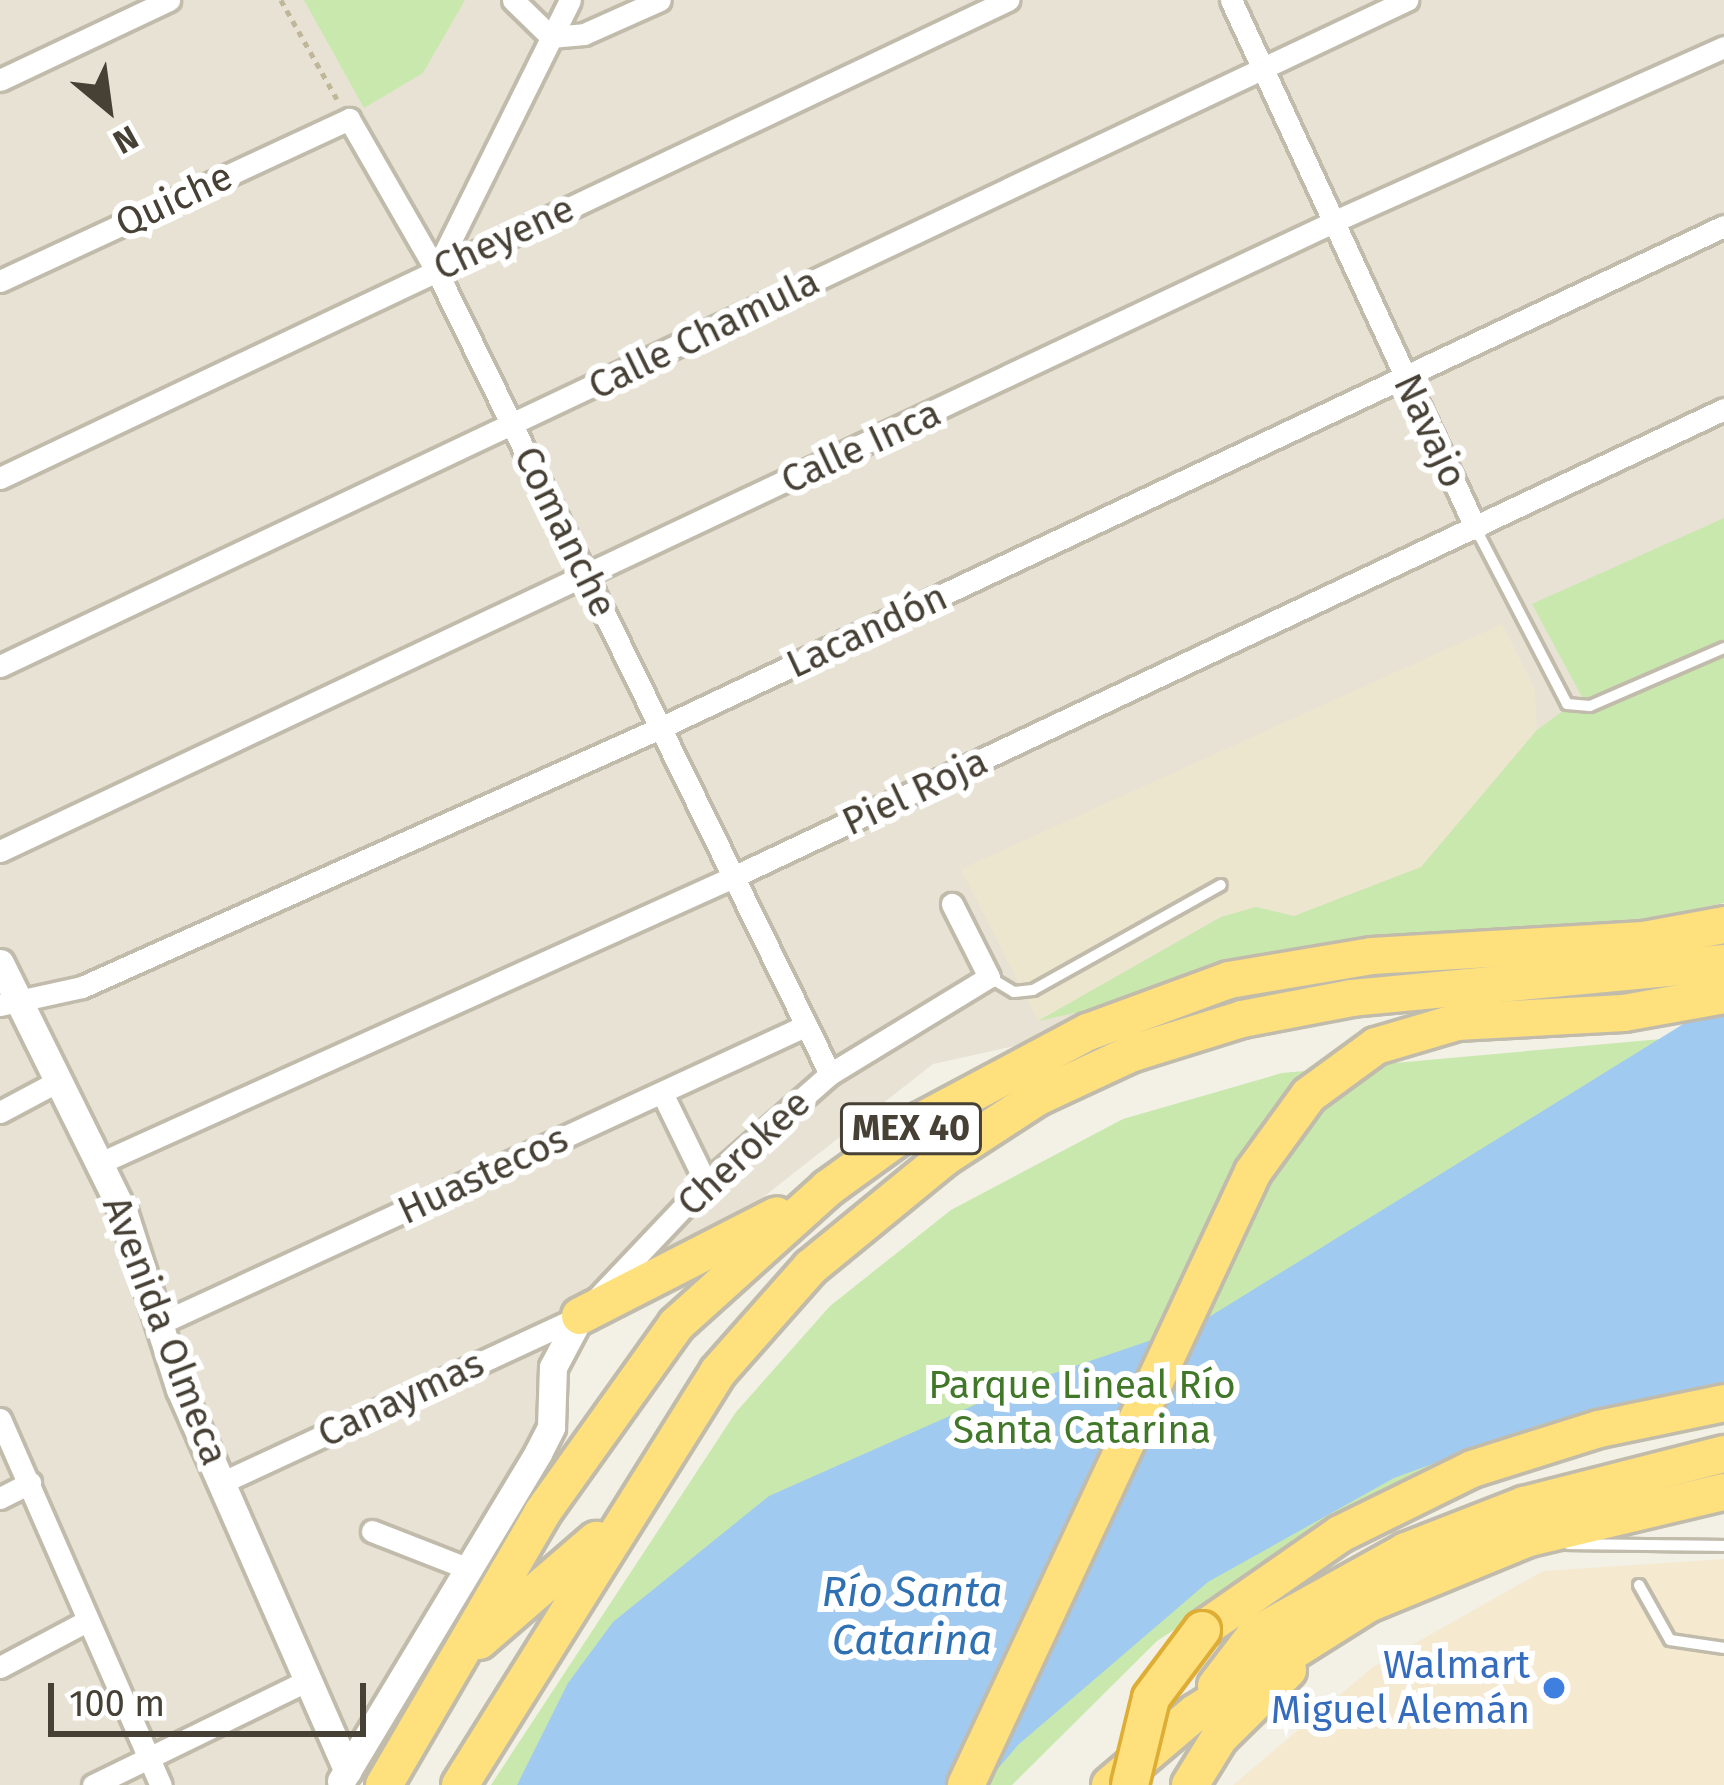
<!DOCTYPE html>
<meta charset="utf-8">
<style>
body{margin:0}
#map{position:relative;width:1724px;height:1785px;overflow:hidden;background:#f3f0e6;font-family:"Fira Sans",sans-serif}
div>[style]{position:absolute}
.residential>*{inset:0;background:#e7e2d4}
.commercial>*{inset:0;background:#f5e9d0}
.education>*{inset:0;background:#ece6cf}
.green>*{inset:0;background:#c9e8ae}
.water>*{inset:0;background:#a1caf0}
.path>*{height:4.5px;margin-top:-2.25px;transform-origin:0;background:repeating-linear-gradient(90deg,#c0b699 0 6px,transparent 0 12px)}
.roads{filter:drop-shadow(3px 0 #c1bbab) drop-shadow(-3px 0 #c1bbab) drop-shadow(0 3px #c1bbab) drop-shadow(0 -3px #c1bbab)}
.service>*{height:10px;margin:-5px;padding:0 5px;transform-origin:5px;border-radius:5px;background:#fff}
.minor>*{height:21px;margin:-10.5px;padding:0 10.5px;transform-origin:10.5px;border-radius:10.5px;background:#fff}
.tertiary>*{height:27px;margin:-13.5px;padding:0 13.5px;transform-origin:13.5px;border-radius:13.5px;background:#fff}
.trunk>*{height:36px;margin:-18px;padding:0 18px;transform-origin:18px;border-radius:18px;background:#fee07c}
.bridges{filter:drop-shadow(3px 0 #dead35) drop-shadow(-3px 0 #dead35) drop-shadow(0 3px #dead35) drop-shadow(0 -3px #dead35)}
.trunk-bridge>*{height:36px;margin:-18px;padding:0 18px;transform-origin:18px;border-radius:18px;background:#fee07c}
.dots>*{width:33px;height:33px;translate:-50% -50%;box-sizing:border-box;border:6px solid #fff;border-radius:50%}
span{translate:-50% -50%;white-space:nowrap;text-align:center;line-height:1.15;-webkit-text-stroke:12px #fff;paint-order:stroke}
.shield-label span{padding:3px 9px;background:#fff;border:3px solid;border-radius:9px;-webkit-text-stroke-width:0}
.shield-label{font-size:36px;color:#464035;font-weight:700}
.street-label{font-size:39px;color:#464035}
.park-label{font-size:39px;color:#407728}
.shop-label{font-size:39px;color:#366cbe}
.right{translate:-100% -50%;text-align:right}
.water-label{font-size:42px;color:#2e70b2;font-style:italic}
.north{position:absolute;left:48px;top:48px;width:120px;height:120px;-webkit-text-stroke:9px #fff;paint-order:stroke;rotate:151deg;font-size:33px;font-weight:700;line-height:48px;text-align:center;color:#464035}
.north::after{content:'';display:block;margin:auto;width:42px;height:54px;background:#464035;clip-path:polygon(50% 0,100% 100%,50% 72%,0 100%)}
.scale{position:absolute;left:48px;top:1683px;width:318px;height:54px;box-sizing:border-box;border:6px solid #464035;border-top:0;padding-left:15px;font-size:36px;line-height:42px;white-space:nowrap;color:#464035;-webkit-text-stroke:9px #fff;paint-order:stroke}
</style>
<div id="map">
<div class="residential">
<div style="clip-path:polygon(0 0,1724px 0,1724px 890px,933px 1064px,586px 1336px,332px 1785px,0 1785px)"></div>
</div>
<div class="commercial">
<div style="clip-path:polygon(1724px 1559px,1724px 1785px,1233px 1785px,1373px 1667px,1543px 1571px)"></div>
</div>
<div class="education">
<div style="clip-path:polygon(1502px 624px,1535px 689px,1537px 730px,1421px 867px,1294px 916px,1256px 907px,1221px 917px,1038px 1021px,961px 869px)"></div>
</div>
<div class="green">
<div style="clip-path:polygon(304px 0,465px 0,423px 73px,364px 108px)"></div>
<div style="clip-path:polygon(1724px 518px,1724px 903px,1562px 937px,1322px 959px,1038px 1021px,1221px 917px,1256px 907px,1294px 916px,1421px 867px,1537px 730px,1582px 697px,1532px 604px)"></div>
<div style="clip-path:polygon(1684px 1037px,1724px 1409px,1471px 1467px,1271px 1566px,1157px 1641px,1012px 1785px,491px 1785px,736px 1412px,830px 1306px,951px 1210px,1123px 1119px,1282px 1073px)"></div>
</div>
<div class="water">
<div style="clip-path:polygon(1724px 1011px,1724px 1387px,1542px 1424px,1394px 1478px,1208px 1582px,1018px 1745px,984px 1785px,517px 1785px,568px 1683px,613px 1622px,769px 1496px,1022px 1384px,1196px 1325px,1693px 1018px)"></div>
</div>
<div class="path">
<div style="left:281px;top:0;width:114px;rotate:60.5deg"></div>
</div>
<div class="roads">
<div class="service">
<div style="left:1476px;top:529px;width:197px;rotate:62.5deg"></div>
<div style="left:1567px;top:704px;width:23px;rotate:5deg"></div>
<div style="left:1590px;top:706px;width:146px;rotate:-23.4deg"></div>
<div style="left:989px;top:977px;width:29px;rotate:31deg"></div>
<div style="left:1014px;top:992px;width:19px;rotate:-6deg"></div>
<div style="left:1033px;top:990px;width:215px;rotate:-29.2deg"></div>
<div style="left:1568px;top:1544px;width:156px;rotate:0.7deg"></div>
<div style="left:1639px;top:1585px;width:63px;rotate:60.6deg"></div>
<div style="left:1670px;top:1640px;width:55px;rotate:8.4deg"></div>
</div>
<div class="minor">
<div style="left:513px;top:0;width:53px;rotate:44.2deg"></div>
<div style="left:551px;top:37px;width:33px;rotate:-5deg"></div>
<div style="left:584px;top:34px;width:83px;rotate:-24.1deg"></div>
<div style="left:1231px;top:0;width:583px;rotate:65.15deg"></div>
<div style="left:0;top:80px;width:187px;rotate:-25.3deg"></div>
<div style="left:436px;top:270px;width:301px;rotate:-63.6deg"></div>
<div style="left:0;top:281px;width:385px;rotate:-24.9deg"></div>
<div style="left:349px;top:119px;width:174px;rotate:60.1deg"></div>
<div style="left:436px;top:270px;width:895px;rotate:63.89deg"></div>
<div style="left:0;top:478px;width:1116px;rotate:-25.37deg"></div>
<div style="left:0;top:666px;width:1557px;rotate:-25.33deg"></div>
<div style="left:0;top:851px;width:1476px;rotate:-25.26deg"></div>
<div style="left:1335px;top:221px;width:426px;rotate:-24.1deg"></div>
<div style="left:0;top:1005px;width:84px;rotate:-12.4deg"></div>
<div style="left:82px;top:987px;width:633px;rotate:-24.14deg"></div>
<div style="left:660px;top:728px;width:1176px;rotate:-25.26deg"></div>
<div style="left:662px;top:1093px;width:100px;rotate:63.9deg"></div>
<div style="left:0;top:1112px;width:66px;rotate:-28.1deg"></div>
<div style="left:100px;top:1163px;width:692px;rotate:-24.31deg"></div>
<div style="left:731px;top:878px;width:1098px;rotate:-25.28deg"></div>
<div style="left:161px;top:1323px;width:709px;rotate:-24.76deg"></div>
<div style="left:0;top:1419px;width:400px;rotate:66.3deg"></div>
<div style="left:223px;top:1482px;width:394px;rotate:-24.9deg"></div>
<div style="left:580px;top:1316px;width:183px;rotate:-46.5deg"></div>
<div style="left:706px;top:1183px;width:165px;rotate:-41.3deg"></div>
<div style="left:830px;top:1074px;width:186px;rotate:-31.4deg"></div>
<div style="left:989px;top:977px;width:82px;rotate:-116.9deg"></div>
<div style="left:0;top:1498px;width:34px;rotate:-27deg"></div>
<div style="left:372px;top:1531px;width:104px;rotate:21.4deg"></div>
<div style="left:0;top:1667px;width:96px;rotate:-27.9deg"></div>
<div style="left:93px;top:1785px;width:239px;rotate:-26deg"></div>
</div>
<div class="tertiary">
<div style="left:0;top:963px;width:280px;rotate:63.7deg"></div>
<div style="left:124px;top:1214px;width:184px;rotate:72.3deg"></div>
<div style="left:180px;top:1389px;width:417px;rotate:66.3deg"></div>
<div style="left:341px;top:1781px;width:383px;rotate:-59deg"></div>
<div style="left:538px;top:1453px;width:29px;rotate:-63deg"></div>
<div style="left:551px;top:1427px;width:60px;rotate:-88.1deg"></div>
<div style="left:553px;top:1367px;width:58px;rotate:-62.1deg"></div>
</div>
<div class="trunk">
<div style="left:580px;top:1316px;width:221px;rotate:-27.1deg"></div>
<div style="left:1202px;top:1630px;width:168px;rotate:-34.8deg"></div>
<div style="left:1340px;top:1534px;width:147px;rotate:-26.2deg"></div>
<div style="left:1472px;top:1469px;width:133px;rotate:-17.5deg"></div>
<div style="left:1599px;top:1429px;width:128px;rotate:-11.7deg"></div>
<div style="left:479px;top:1641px;width:155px;rotate:-40.8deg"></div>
<div style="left:1216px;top:1686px;width:64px;rotate:-52.6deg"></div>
<div style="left:1255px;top:1635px;width:173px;rotate:-29.1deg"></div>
<div style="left:1406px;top:1551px;width:127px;rotate:-21.3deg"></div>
<div style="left:1524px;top:1505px;width:206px;rotate:-14.3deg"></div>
<div style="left:384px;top:1785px;width:315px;rotate:-59.8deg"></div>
<div style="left:542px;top:1513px;width:231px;rotate:-54.5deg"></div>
<div style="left:676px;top:1325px;width:205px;rotate:-42deg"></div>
<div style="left:828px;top:1188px;width:115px;rotate:-35.8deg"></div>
<div style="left:921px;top:1121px;width:189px;rotate:-28.1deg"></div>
<div style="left:1088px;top:1032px;width:150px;rotate:-20.2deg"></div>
<div style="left:1229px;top:980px;width:145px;rotate:-9.5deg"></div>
<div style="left:1372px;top:956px;width:272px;rotate:-3.4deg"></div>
<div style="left:1644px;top:940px;width:81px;rotate:-10.6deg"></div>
<div style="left:460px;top:1785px;width:487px;rotate:-58deg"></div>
<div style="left:718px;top:1372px;width:140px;rotate:-48.5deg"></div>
<div style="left:811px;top:1267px;width:172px;rotate:-39.3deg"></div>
<div style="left:944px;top:1158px;width:112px;rotate:-33deg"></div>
<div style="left:1038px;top:1097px;width:105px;rotate:-24.9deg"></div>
<div style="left:1133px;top:1053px;width:114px;rotate:-17.3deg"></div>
<div style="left:1242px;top:1019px;width:112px;rotate:-10.8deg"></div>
<div style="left:1352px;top:998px;width:374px;rotate:-5.4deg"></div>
<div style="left:966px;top:1785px;width:677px;rotate:-64.91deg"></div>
<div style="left:1253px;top:1172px;width:95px;rotate:-54deg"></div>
<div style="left:1309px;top:1095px;width:83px;rotate:-36.2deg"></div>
<div style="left:1376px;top:1046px;width:84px;rotate:-16.5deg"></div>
<div style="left:1457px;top:1022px;width:167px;rotate:-3.1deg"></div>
<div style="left:1624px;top:1013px;width:102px;rotate:-10.2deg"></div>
<div style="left:1110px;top:1785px;width:111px;rotate:-40.3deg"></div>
<div style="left:1195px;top:1713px;width:204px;rotate:-32.2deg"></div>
<div style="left:1368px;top:1604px;width:174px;rotate:-22.3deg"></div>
<div style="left:1529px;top:1538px;width:200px;rotate:-13.3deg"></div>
<div style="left:1190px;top:1785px;width:55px;rotate:-58.3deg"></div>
<div style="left:1219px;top:1738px;width:97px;rotate:-44.6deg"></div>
</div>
</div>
<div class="bridges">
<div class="trunk-bridge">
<div style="left:1130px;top:1785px;width:89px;rotate:-76.4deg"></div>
<div style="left:1151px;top:1698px;width:85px;rotate:-53.1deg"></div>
</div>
</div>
<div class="dots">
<div style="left:1554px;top:1688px;background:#3f7fe0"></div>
</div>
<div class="shield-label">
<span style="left:911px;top:1129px">MEX 40</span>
</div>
<div class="street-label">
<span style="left:174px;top:200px;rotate:-25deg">Quiche</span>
<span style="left:504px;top:238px;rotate:-25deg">Cheyene</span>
<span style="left:704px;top:334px;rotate:-26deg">Calle Chamula</span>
<span style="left:1430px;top:431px;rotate:65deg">Navajo</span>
<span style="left:861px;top:447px;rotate:-25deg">Calle Inca</span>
<span style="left:565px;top:532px;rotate:64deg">Comanche</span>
<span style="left:867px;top:631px;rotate:-25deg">Lacandón</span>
<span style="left:915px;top:792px;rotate:-25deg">Piel Roja</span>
<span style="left:744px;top:1153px;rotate:-43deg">Cherokee</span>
<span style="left:483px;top:1175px;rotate:-25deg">Huastecos</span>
<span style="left:165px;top:1331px;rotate:69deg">Avenida Olmeca</span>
<span style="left:401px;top:1399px;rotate:-25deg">Canaymas</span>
</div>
<div class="park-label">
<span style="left:1082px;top:1408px">Parque Lineal Río<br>Santa Catarina</span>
</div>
<div class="shop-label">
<span class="right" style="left:1530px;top:1688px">Walmart<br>Miguel Alemán</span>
</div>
<div class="water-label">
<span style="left:912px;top:1616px">Río Santa<br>Catarina</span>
</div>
<div class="north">N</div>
<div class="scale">100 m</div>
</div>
